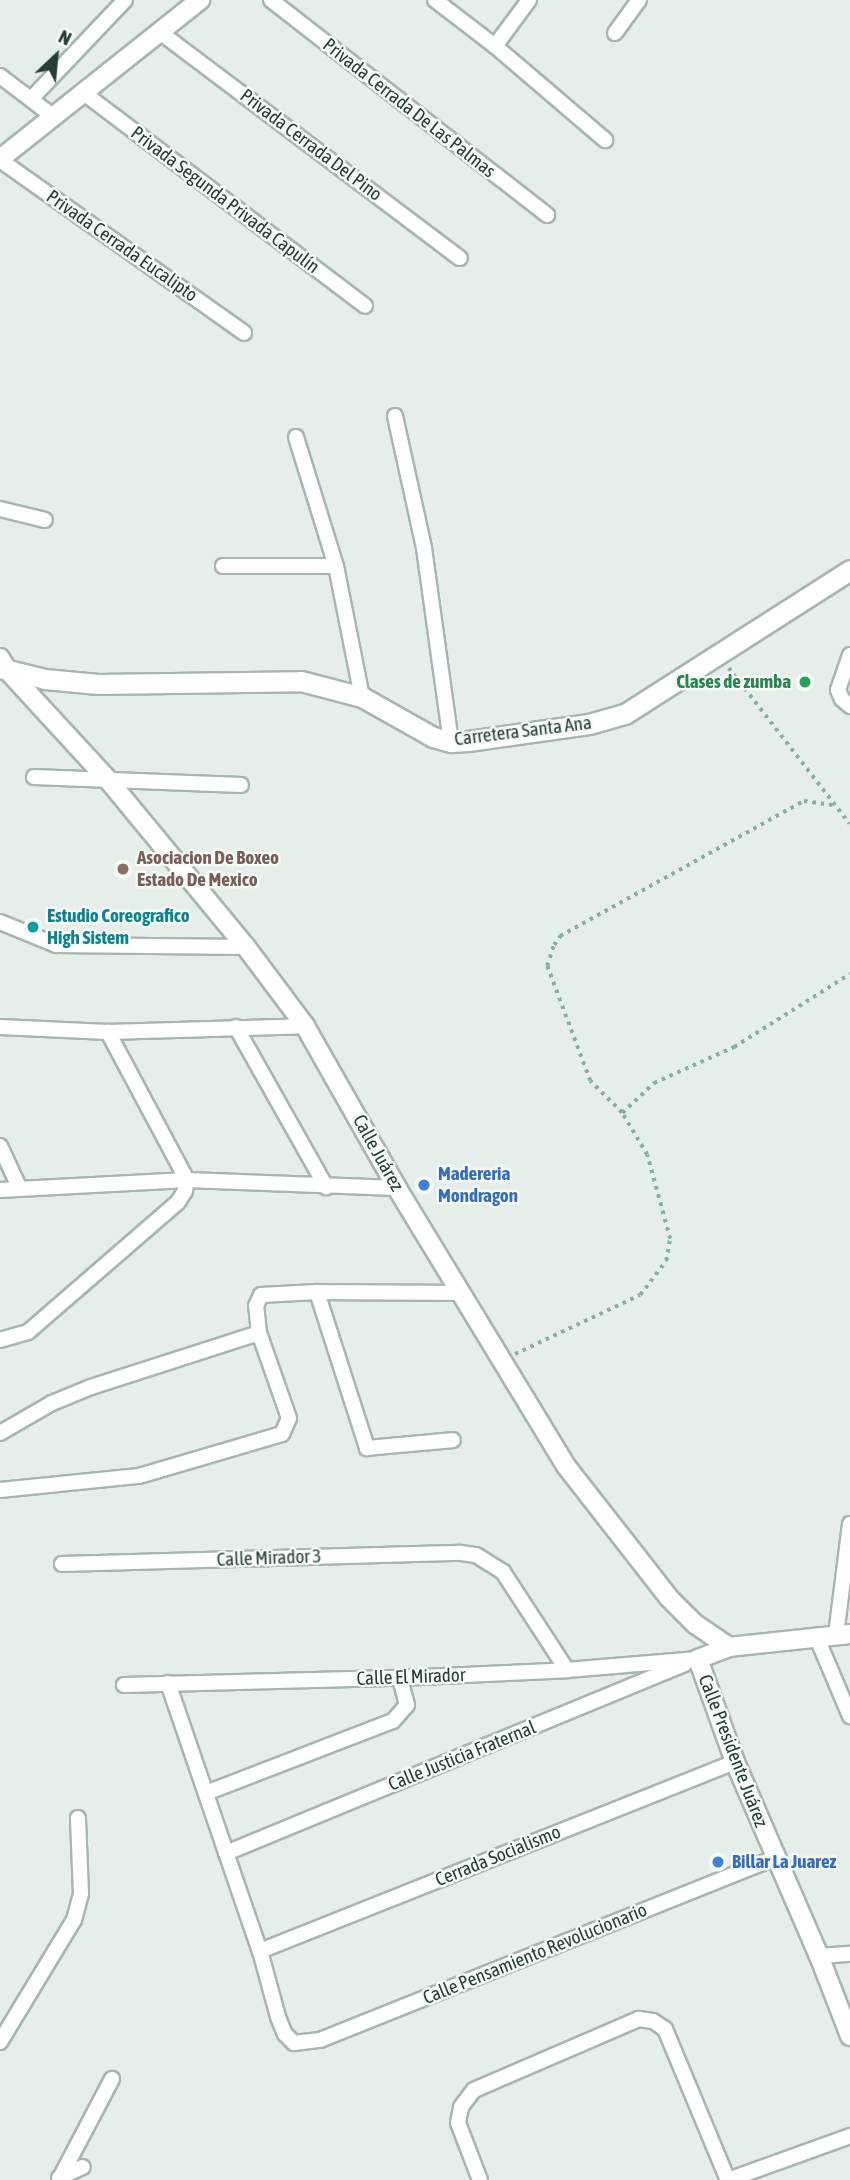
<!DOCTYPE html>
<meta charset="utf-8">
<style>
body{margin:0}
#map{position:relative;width:850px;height:2180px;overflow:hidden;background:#e6eeea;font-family:"Asap Condensed",sans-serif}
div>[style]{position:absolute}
.path>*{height:3.5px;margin-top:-1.75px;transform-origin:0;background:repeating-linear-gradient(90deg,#89afa0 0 3.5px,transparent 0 8.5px)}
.roads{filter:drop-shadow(2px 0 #a9b6b0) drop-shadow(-2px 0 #a9b6b0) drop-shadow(0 2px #a9b6b0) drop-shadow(0 -2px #a9b6b0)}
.minor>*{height:14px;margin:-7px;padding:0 7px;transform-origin:7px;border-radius:7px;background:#fff}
.tertiary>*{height:18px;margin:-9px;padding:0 9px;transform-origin:9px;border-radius:9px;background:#fff}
.secondary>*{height:19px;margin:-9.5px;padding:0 9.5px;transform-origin:9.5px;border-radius:9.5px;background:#fff}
.dots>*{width:19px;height:19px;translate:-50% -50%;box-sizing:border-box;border:4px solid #f6faf8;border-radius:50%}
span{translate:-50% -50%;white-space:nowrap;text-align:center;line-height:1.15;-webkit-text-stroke:5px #f6faf8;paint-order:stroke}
.street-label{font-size:19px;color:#263f36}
.leisure-label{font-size:19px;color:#27864d;font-weight:700}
.right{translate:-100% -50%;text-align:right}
.education-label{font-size:19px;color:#785e54;font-weight:700}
.left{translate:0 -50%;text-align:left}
.culture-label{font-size:19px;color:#0d838f;font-weight:700}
.shop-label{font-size:19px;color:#366cbe;font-weight:700}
.north{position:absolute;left:21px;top:21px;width:70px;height:70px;-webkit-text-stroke:5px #f6faf8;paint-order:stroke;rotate:26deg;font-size:19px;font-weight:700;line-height:28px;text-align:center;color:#263f36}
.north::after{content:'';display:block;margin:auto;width:24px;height:32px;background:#263f36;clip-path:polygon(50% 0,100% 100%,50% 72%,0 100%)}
</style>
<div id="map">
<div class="path">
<div style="left:729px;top:668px;width:197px;rotate:52.2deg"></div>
<div style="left:622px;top:1113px;width:44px;rotate:-43.2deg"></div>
<div style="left:654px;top:1083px;width:88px;rotate:-24.2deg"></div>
<div style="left:734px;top:1047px;width:137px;rotate:-32.2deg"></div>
<div style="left:515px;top:1354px;width:138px;rotate:-25.3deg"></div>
<div style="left:640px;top:1295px;width:43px;rotate:-52.6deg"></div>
<div style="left:666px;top:1261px;width:22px;rotate:-80deg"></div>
<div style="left:670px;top:1239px;width:87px;rotate:-105.3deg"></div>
<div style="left:647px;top:1155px;width:49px;rotate:-120.8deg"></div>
<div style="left:622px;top:1113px;width:45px;rotate:-135deg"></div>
<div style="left:590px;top:1081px;width:123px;rotate:-110.5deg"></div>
<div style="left:547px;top:966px;width:22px;rotate:-72deg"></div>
<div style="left:554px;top:945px;width:11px;rotate:-56deg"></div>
<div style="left:560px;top:936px;width:279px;rotate:-29deg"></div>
<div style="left:804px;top:801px;width:29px;rotate:8deg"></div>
</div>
<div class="roads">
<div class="minor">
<div style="left:271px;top:0;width:350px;rotate:37.9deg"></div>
<div style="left:435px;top:0;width:76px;rotate:37.5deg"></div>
<div style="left:495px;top:46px;width:145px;rotate:40.5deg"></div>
<div style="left:161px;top:33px;width:374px;rotate:37deg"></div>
<div style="left:615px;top:33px;width:41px;rotate:-54deg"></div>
<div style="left:495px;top:46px;width:57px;rotate:-53.5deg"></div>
<div style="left:0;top:76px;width:68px;rotate:37.2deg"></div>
<div style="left:85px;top:94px;width:351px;rotate:37.1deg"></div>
<div style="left:32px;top:98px;width:135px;rotate:-46.5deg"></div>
<div style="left:0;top:160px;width:299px;rotate:35.3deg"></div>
<div style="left:395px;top:416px;width:135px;rotate:77.6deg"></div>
<div style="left:424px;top:548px;width:196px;rotate:82.1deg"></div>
<div style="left:296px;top:437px;width:135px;rotate:72.8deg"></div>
<div style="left:336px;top:566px;width:134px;rotate:78.8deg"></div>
<div style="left:0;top:509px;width:46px;rotate:13.7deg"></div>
<div style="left:223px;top:566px;width:113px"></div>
<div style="left:850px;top:655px;width:37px;rotate:109deg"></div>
<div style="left:838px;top:690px;width:10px;rotate:66deg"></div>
<div style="left:842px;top:699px;width:11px;rotate:41deg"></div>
<div style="left:34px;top:777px;width:207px;rotate:2.2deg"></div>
<div style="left:0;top:922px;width:61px;rotate:22.3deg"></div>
<div style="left:56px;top:945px;width:190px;rotate:0.6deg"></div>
<div style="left:0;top:1027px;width:108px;rotate:2.7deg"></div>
<div style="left:108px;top:1032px;width:197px;rotate:-1.7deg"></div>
<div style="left:236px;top:1027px;width:184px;rotate:60.6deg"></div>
<div style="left:0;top:1146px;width:47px;rotate:65.1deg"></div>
<div style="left:0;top:1190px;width:187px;rotate:-3.1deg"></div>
<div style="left:187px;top:1180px;width:210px;rotate:2.2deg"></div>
<div style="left:317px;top:1292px;width:164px;rotate:72.2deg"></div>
<div style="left:367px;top:1448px;width:86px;rotate:-5.3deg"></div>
<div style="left:0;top:1340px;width:29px;rotate:-16deg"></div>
<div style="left:28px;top:1332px;width:198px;rotate:-40.9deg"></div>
<div style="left:178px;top:1202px;width:13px;rotate:-58deg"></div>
<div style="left:185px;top:1191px;width:11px;rotate:-80deg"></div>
<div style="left:187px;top:1180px;width:168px;rotate:-118.1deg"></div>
<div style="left:0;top:1433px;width:60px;rotate:-30deg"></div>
<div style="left:52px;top:1403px;width:42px;rotate:-22.3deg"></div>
<div style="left:91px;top:1387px;width:176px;rotate:-17.8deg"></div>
<div style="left:0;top:1490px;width:140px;rotate:-5.8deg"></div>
<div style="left:139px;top:1476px;width:149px;rotate:-16.4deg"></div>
<div style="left:282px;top:1434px;width:17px;rotate:-66deg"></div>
<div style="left:289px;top:1418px;width:90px;rotate:-109.4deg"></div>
<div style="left:259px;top:1333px;width:27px;rotate:-96deg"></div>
<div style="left:256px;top:1306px;width:12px;rotate:-66deg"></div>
<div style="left:261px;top:1295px;width:56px;rotate:-3.1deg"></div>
<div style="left:317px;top:1292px;width:144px;rotate:0.4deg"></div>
<div style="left:62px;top:1564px;width:399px;rotate:-1.6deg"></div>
<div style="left:461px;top:1553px;width:15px;rotate:8deg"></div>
<div style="left:476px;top:1555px;width:32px;rotate:32deg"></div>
<div style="left:503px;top:1572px;width:117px;rotate:56.9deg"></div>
<div style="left:836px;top:1635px;width:112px;rotate:-82.8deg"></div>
<div style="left:817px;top:1638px;width:85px;rotate:67.1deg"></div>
<div style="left:168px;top:1683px;width:283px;rotate:71.1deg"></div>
<div style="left:260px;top:1951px;width:68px;rotate:74.7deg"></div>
<div style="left:278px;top:2017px;width:18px;rotate:68deg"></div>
<div style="left:285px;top:2034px;width:13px;rotate:45deg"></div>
<div style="left:294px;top:2043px;width:26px;rotate:-7deg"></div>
<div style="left:320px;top:2040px;width:490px;rotate:-21.8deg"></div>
<div style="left:124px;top:1685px;width:276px;rotate:-1.5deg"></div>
<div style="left:400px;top:1678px;width:167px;rotate:-2.7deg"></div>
<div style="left:567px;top:1670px;width:131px;rotate:-4.8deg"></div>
<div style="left:206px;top:1793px;width:200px;rotate:-21.1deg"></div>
<div style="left:393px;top:1721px;width:21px;rotate:-49deg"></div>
<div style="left:407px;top:1705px;width:28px;rotate:-105deg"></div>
<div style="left:226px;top:1853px;width:496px;rotate:-22.4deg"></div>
<div style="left:260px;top:1951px;width:511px;rotate:-21.7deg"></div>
<div style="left:819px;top:1956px;width:31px;rotate:-4deg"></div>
<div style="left:0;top:2042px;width:143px;rotate:-58.8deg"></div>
<div style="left:74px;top:1920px;width:27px;rotate:-75deg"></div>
<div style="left:81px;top:1894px;width:76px;rotate:-92.3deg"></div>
<div style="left:59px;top:2178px;width:26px;rotate:-25deg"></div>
<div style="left:60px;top:2178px;width:112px;rotate:-62.3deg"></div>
<div style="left:480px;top:2180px;width:61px;rotate:-111.1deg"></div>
<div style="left:458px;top:2123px;width:16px;rotate:-79deg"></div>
<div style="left:461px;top:2107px;width:21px;rotate:-53deg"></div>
<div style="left:474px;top:2090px;width:180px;rotate:-23.3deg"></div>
<div style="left:639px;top:2019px;width:14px;rotate:8deg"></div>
<div style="left:653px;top:2021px;width:14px;rotate:34deg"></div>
<div style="left:665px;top:2029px;width:164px;rotate:67.4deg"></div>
<div style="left:728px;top:2180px;width:130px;rotate:-19.8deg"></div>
</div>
<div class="tertiary">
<div style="left:0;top:159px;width:256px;rotate:-38.5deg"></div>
<div style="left:0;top:658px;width:14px;rotate:60deg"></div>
<div style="left:7px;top:670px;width:151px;rotate:47.4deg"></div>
<div style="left:109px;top:781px;width:215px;rotate:50.5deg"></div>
<div style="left:246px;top:947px;width:99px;rotate:53.2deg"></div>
<div style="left:305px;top:1026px;width:186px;rotate:60.4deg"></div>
<div style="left:397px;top:1188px;width:325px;rotate:58.7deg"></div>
<div style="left:566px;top:1466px;width:167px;rotate:52deg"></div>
<div style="left:669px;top:1598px;width:37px;rotate:45deg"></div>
<div style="left:695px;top:1624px;width:41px;rotate:34.1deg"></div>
<div style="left:850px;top:1634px;width:122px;rotate:173.9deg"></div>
<div style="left:729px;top:1647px;width:33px;rotate:159deg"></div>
<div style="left:698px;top:1659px;width:109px;rotate:70.2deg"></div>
<div style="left:735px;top:1762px;width:211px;rotate:66.6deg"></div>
<div style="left:819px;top:1956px;width:86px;rotate:68.8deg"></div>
</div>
<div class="secondary">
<div style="left:0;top:668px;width:46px;rotate:13.7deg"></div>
<div style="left:45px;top:679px;width:53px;rotate:5.4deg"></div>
<div style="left:98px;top:684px;width:203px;rotate:-0.8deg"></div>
<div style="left:301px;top:681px;width:63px;rotate:14.7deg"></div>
<div style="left:362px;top:697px;width:81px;rotate:29.4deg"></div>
<div style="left:433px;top:737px;width:19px;rotate:16deg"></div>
<div style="left:451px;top:742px;width:17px;rotate:-3deg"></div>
<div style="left:468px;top:741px;width:122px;rotate:-8deg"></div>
<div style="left:589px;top:724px;width:37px;rotate:-16deg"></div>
<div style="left:625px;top:714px;width:267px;rotate:-32.6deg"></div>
</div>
</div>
<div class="dots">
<div style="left:805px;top:682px;background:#2e9e5b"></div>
<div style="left:123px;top:869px;background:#8d6e63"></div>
<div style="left:33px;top:927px;background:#0f9aa8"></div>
<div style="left:424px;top:1185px;background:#3f7fe0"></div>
<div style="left:718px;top:1862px;background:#3f7fe0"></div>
</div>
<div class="street-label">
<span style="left:409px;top:108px;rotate:38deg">Privada Cerrada De Las Palmas</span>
<span style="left:311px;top:145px;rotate:37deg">Privada Cerrada Del Pino</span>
<span style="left:225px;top:200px;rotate:37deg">Privada Segunda Privada Capulín</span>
<span style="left:122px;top:246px;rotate:35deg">Privada Cerrada Eucalipto</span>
<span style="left:523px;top:731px;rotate:-7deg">Carretera Santa Ana</span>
<span style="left:378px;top:1153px;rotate:61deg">Calle Juárez</span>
<span style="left:269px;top:1558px;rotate:-2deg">Calle Mirador 3</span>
<span style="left:411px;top:1677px;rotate:-2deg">Calle El Mirador</span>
<span style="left:733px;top:1751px;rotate:69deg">Calle Presidente Juárez</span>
<span style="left:462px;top:1756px;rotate:-22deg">Calle Justicia Fraternal</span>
<span style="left:498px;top:1856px;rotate:-22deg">Cerrada Socialismo</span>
<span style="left:535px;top:1954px;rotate:-22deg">Calle Pensamiento Revolucionario</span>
</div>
<div class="leisure-label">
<span class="right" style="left:791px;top:682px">Clases de zumba</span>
</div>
<div class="education-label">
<span class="left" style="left:137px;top:869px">Asociacion De Boxeo<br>Estado De Mexico</span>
</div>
<div class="culture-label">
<span class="left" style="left:47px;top:927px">Estudio Coreografico<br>High Sistem</span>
</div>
<div class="shop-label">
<span class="left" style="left:438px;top:1185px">Madereria<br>Mondragon</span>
<span class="left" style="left:732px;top:1862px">Billar La Juarez</span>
</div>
<div class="north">N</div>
</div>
